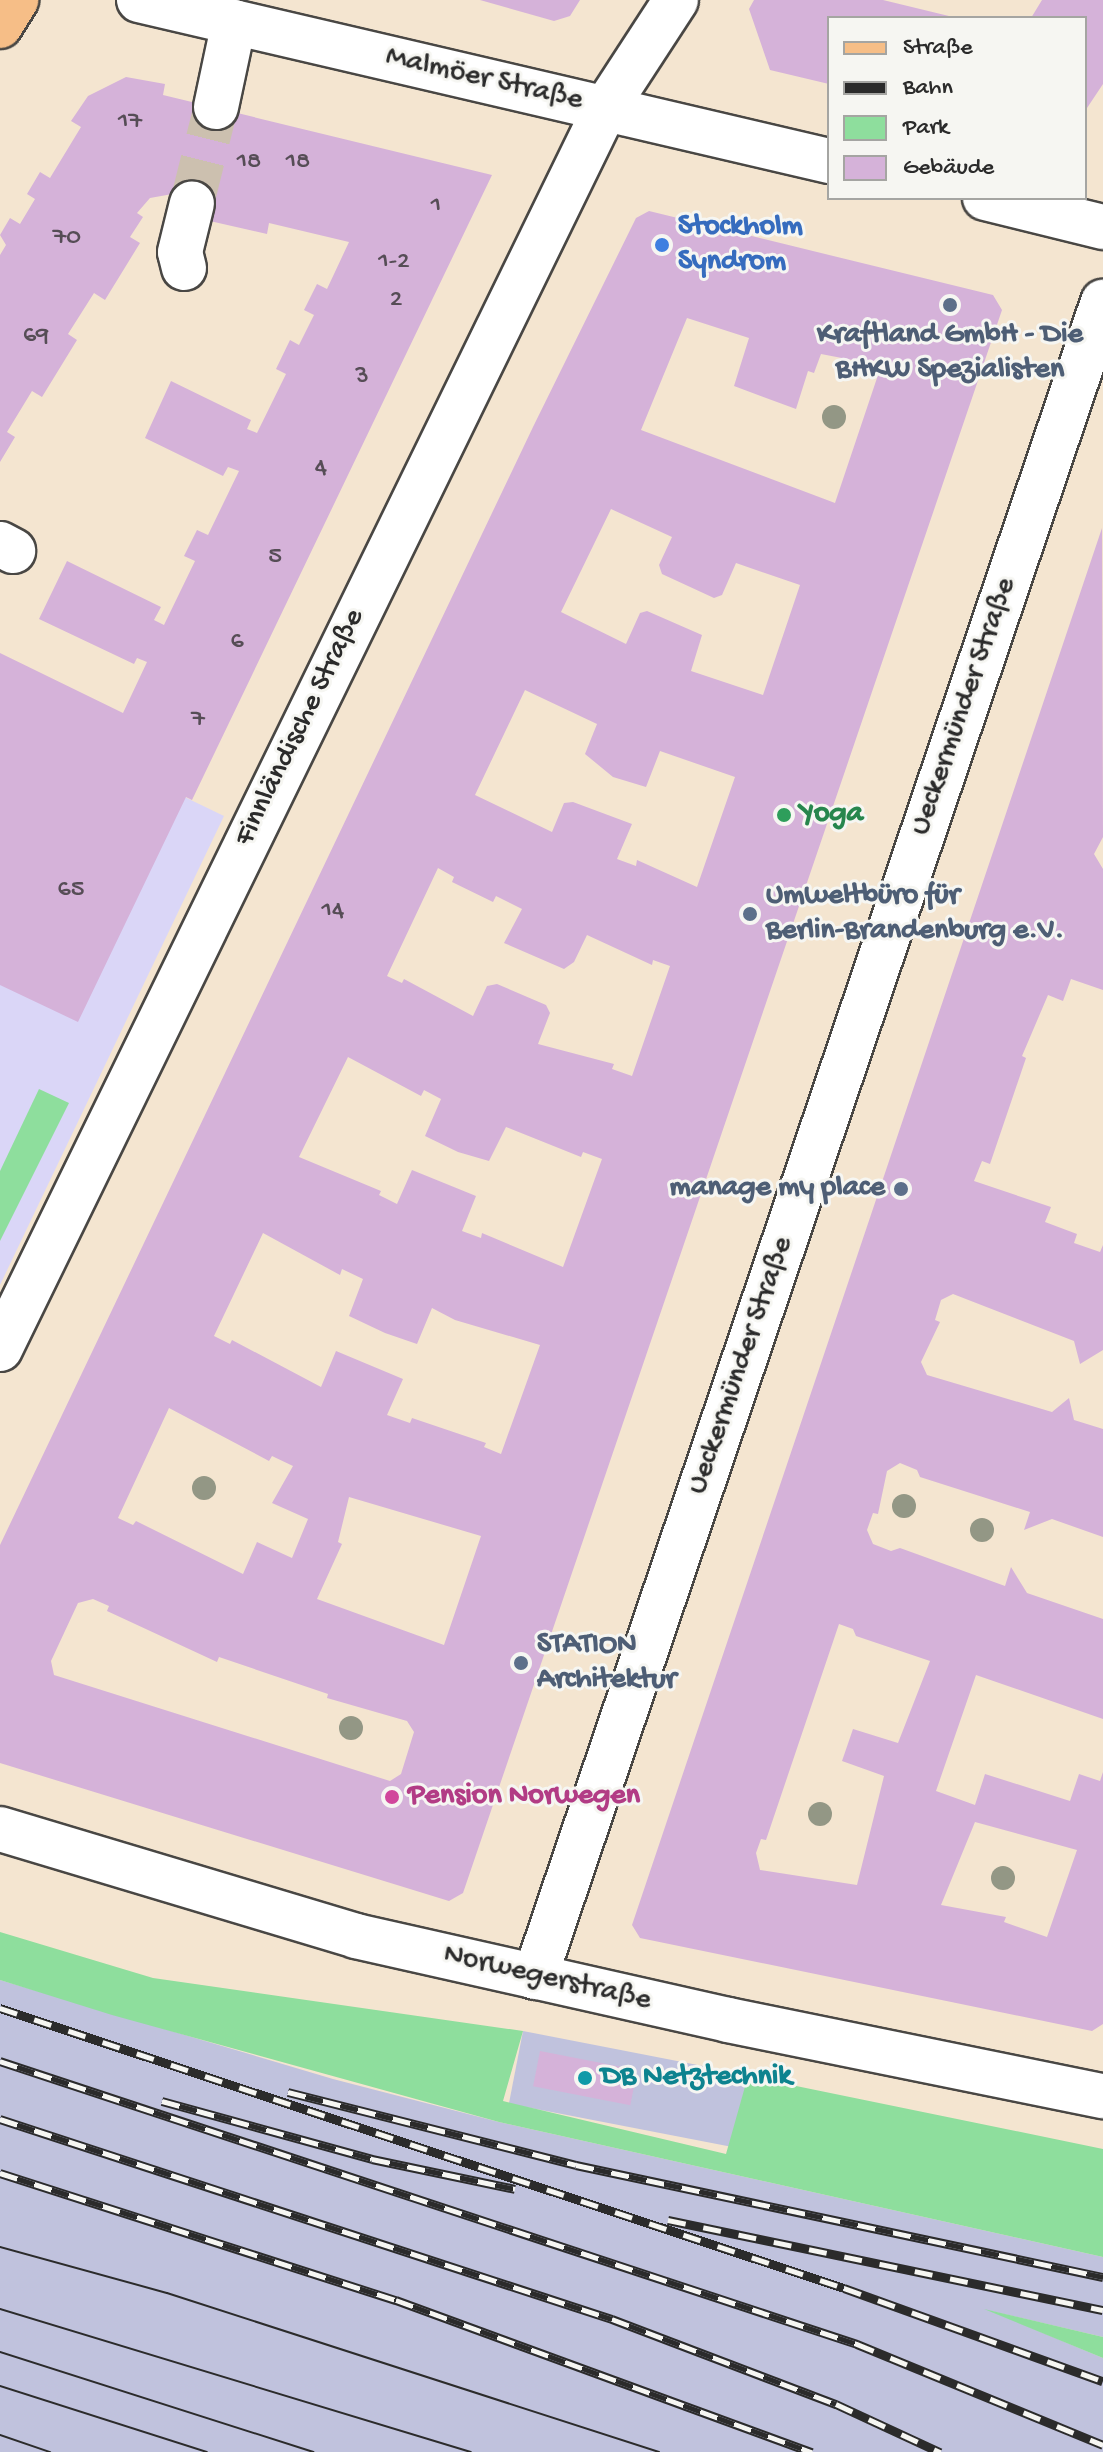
<!DOCTYPE html>
<meta charset="utf-8">
<style>
body{margin:0}
#map{position:relative;width:1103px;height:2452px;overflow:hidden;background:#f4e5d0;font-family:"Gochi Hand",sans-serif}
div>[style]{position:absolute}
.built>*{inset:0;background:#dad6f7}
.industrial>*{inset:0;background:#c0c2dd;transform-origin:0 0}
.green>*{inset:0;background:#8ede9d}
.building>*{inset:0;background:#d5b2d9;transform-origin:0 0}
.minor-tunnel>*{height:44px;margin-top:-22px;transform-origin:0;background:repeating-linear-gradient(90deg,#ccc0af 0 44px,transparent 0 66px)}
.roads{filter:drop-shadow(2px 0 #494744) drop-shadow(-2px 0 #494744) drop-shadow(0 2px #494744) drop-shadow(0 -2px #494744)}
.minor>*{height:44px;margin:-22px;padding:0 22px;transform-origin:22px;border-radius:22px;background:#fff}
.major>*{height:44px;margin:-22px;padding:0 22px;transform-origin:22px;border-radius:22px;background:#f6be87}
.tram>*{height:2px;margin:-1px;padding:0 1px;transform-origin:1px;border-radius:1px;background:#2b2b2b}
.rail>*{height:9px;margin-top:-4.5px;transform-origin:0;background:repeating-linear-gradient(90deg,#f6f6f2 0 18px,#2b2b2b 0 36px);box-sizing:border-box;border-block:2px solid #2b2b2b}
.trees>*{width:24px;height:24px;margin:-12px;border-radius:50%;background:#939785}
.dots>*{width:22px;height:22px;translate:-50% -50%;box-sizing:border-box;border:4px solid #f6f6f2;border-radius:50%}
span{translate:-50% -50%;white-space:nowrap;text-align:center;line-height:1.15;-webkit-text-stroke:6px #f6f6f2;paint-order:stroke}
.number-label{font-size:26px;color:#564d56}
.number-label span{-webkit-text-stroke-width:0}
.street-label{font-size:30px;color:#2b2b2b}
.shop-label{font-size:30px;color:#366cbe;font-weight:700}
.left{translate:0 -50%;text-align:left}
.service-label{font-size:30px;color:#4e5e75;font-weight:700}
.right{translate:-100% -50%;text-align:right}
.leisure-label{font-size:30px;color:#27864d;font-weight:700}
.hotel-label{font-size:30px;color:#b23c85;font-weight:700}
.culture-label{font-size:30px;color:#0d838f;font-weight:700}
.legend{position:absolute;left:827px;top:16px;width:260px;height:184px;box-sizing:border-box;background:#f6f6f2;border:2px solid #a5a5a2;margin:0;padding:10px 14px;list-style:none;font-size:24px;color:#2b2b2b}
.legend li{display:flex;align-items:center;gap:16px;height:40px}
.legend b{width:40px;border:2px solid #a5a5a2}
</style>
<div id="map">
<div class="built">
<div style="clip-path:polygon(0 708px,224px 816px,0 1285px)"></div>
</div>
<div class="industrial">
<div style="clip-path:polygon(0 1980px,333px 2079px,499px 2122px,1103px 2257px,1103px 2337px,991px 2311px,1103px 2358px,1103px 2452px,0 2452px)"></div>
<div style="left:523px;top:2031px;width:229px;height:74px;rotate:11deg"></div>
</div>
<div class="green">
<div style="clip-path:polygon(39px 1089px,69px 1103px,0 1241px,0 1171px)"></div>
<div style="clip-path:polygon(0 1932px,153px 1978px,523px 2031px,503px 2101px,726px 2154px,748px 2076px,1103px 2149px,1103px 2257px,499px 2122px,112px 2015px,0 1980px)"></div>
<div style="clip-path:polygon(984px 2309px,1103px 2337px,1103px 2358px)"></div>
</div>
<div class="building">
<div style="clip-path:polygon(480px 0,580px 0,570px 16px,554px 21px)"></div>
<div style="clip-path:polygon(754px 0,883px 0,953px 17px,829px 18px,829px 84px,770px 70px,749px 9px)"></div>
<div style="clip-path:polygon(1042px 0,1103px 0,1103px 84px,1085px 111px,1085px 18px,1031px 18px)"></div>
<div style="clip-path:polygon(126px 77px,165px 84px,163px 95px,492px 175px,192px 800px,186px 797px,78px 1022px,0 985px,0 653px,123px 713px,147px 662px,137px 658px,134px 664px,39px 619px,67px 561px,161px 607px,154px 620px,164px 625px,195px 561px,184px 556px,197px 530px,208px 535px,239px 471px,228px 467px,223px 476px,145px 438px,171px 381px,251px 420px,247px 429px,257px 433px,286px 374px,276px 369px,290px 340px,299px 345px,314px 315px,304px 310px,317px 284px,327px 289px,349px 242px,269px 223px,267px 234px,201px 219px,178px 193px,150px 198px,137px 213px,143px 217px,130px 237px,140px 243px,105px 300px,94px 293px,68px 334px,77px 340px,42px 397px,32px 391px,7px 432px,15px 437px,0 462px,0 255px,6px 245px,0 235px,10px 218px,20px 224px,35px 199px,27px 194px,40px 172px,50px 178px,81px 127px,71px 121px,88px 96px)"></div>
<div style="clip-path:polygon(evenodd,649px 211px,993px 295px,1002px 310px,463px 1893px,449px 1901px,0 1763px,0 1545px,533px 427px,636px 218px,649px 211px,687px 318px,749px 338px,734px 386px,796px 409px,808px 371px,814px 373px,821px 354px,873px 364px,878px 375px,835px 503px,641px 430px,687px 318px,649px 211px,611px 509px,672px 537px,659px 565px,662px 574px,714px 598px,722px 595px,736px 563px,800px 585px,763px 695px,691px 671px,702px 635px,647px 611px,640px 613px,626px 644px,561px 612px,611px 509px,649px 211px,525px 690px,597px 724px,585px 754px,613px 777px,646px 787px,660px 751px,735px 777px,697px 887px,637px 860px,636px 866px,617px 859px,632px 824px,573px 802px,564px 803px,552px 832px,475px 795px,525px 690px,649px 211px,438px 868px,454px 877px,452px 882px,493px 902px,496px 896px,522px 909px,504px 943px,564px 969px,574px 962px,587px 935px,652px 965px,653px 960px,670px 966px,632px 1076px,612px 1069px,614px 1064px,538px 1044px,550px 1013px,546px 1005px,497px 984px,487px 986px,473px 1016px,404px 979px,402px 983px,387px 976px,438px 868px,649px 211px,348px 1057px,421px 1096px,424px 1090px,441px 1099px,425px 1136px,458px 1152px,489px 1161px,506px 1127px,581px 1157px,583px 1152px,602px 1159px,563px 1267px,482px 1233px,481px 1238px,462px 1231px,476px 1196px,412px 1170px,397px 1204px,379px 1195px,381px 1191px,299px 1157px,348px 1057px,649px 211px,263px 1233px,340px 1275px,342px 1269px,363px 1279px,349px 1316px,385px 1333px,417px 1344px,432px 1308px,455px 1320px,540px 1345px,501px 1454px,484px 1447px,486px 1443px,412px 1418px,410px 1423px,387px 1415px,403px 1379px,336px 1351px,321px 1387px,232px 1340px,230px 1344px,214px 1336px,263px 1233px,649px 211px,169px 1408px,269px 1461px,272px 1456px,293px 1466px,272px 1503px,308px 1519px,292px 1558px,257px 1542px,243px 1574px,136px 1521px,133px 1525px,118px 1518px,169px 1408px,649px 211px,349px 1497px,481px 1536px,444px 1645px,317px 1599px,342px 1544px,338px 1542px,349px 1497px,649px 211px,93px 1599px,109px 1606px,107px 1611px,217px 1662px,219px 1657px,328px 1694px,327px 1698px,407px 1721px,414px 1732px,401px 1774px,390px 1781px,54px 1675px,51px 1661px,78px 1603px,93px 1599px)"></div>
<div style="clip-path:polygon(evenodd,1102px 528px,1103px 837px,1094px 854px,1103px 869px,1103px 990px,1071px 979px,1063px 1001px,1048px 995px,1022px 1056px,1026px 1058px,990px 1164px,982px 1161px,974px 1181px,1051px 1207px,1045px 1222px,1077px 1234px,1074px 1243px,1100px 1252px,1103px 1245px,1103px 1350px,1080px 1364px,1074px 1341px,953px 1294px,941px 1300px,935px 1320px,940px 1322px,921px 1362px,927px 1375px,1052px 1412px,1069px 1398px,1074px 1420px,1103px 1429px,1103px 1537px,1052px 1519px,1024px 1530px,1030px 1512px,920px 1477px,917px 1470px,900px 1463px,887px 1471px,878px 1514px,873px 1513px,867px 1530px,873px 1544px,891px 1551px,900px 1548px,1005px 1586px,1011px 1567px,1027px 1593px,1103px 1619px,1103px 1719px,976px 1675px,936px 1791px,975px 1805px,985px 1774px,1070px 1801px,1079px 1774px,1100px 1781px,1103px 1772px,1103px 2024px,1092px 2031px,640px 1938px,632px 1925px,1102px 528px,839px 1624px,853px 1629px,856px 1636px,930px 1661px,898px 1743px,853px 1729px,842px 1761px,884px 1776px,857px 1885px,760px 1870px,756px 1853px,761px 1839px,766px 1840px,839px 1624px,1102px 528px,975px 1822px,1077px 1850px,1047px 1937px,1004px 1922px,1006px 1917px,941px 1905px,975px 1822px)"></div>
<div style="left:540px;top:2051px;width:99px;height:36px;rotate:11deg"></div>
</div>
<div class="minor-tunnel">
<div style="left:192px;top:203px;width:99px;rotate:-76deg"></div>
</div>
<div class="roads">
<div class="minor">
<div style="left:139px;top:0;width:709px;rotate:13.13deg"></div>
<div style="left:216px;top:107px;width:87px;rotate:-78deg"></div>
<div style="left:985px;top:198px;width:122px;rotate:13.8deg"></div>
<div style="left:184px;top:268px;width:16px;rotate:-104deg"></div>
<div style="left:180px;top:252px;width:50px;rotate:-76.2deg"></div>
<div style="left:0;top:544px;width:15px;rotate:28deg"></div>
<div style="left:0;top:1349px;width:1380px;rotate:-63.99deg"></div>
<div style="left:605px;top:109px;width:130px;rotate:-56.9deg"></div>
<div style="left:0;top:1829px;width:372px;rotate:16.7deg"></div>
<div style="left:356px;top:1936px;width:381px;rotate:12.7deg"></div>
<div style="left:728px;top:2020px;width:383px;rotate:11.5deg"></div>
<div style="left:535px;top:1977px;width:1769px;rotate:-71.27deg"></div>
</div>
<div class="major">
<div style="left:0;top:26px;width:31px;rotate:-58deg"></div>
</div>
</div>
<div class="tram">
<div style="left:0;top:2247px;width:173px;rotate:15.4deg"></div>
<div style="left:167px;top:2293px;width:517px;rotate:17.91deg"></div>
<div style="left:0;top:2309px;width:492px;rotate:16.9deg"></div>
<div style="left:0;top:2352px;width:329px;rotate:17.7deg"></div>
<div style="left:0;top:2386px;width:217px;rotate:17.7deg"></div>
<div style="left:0;top:2435px;width:53px;rotate:18.8deg"></div>
</div>
<div class="rail">
<div style="left:0;top:2008px;width:889px;rotate:18.35deg"></div>
<div style="left:844px;top:2288px;width:275px;rotate:19.8deg"></div>
<div style="left:0;top:2061px;width:903px;rotate:18.27deg"></div>
<div style="left:857px;top:2344px;width:266px;rotate:22.3deg"></div>
<div style="left:288px;top:2092px;width:297px;rotate:14.2deg"></div>
<div style="left:576px;top:2165px;width:539px;rotate:12deg"></div>
<div style="left:162px;top:2101px;width:218px;rotate:15.4deg"></div>
<div style="left:372px;top:2159px;width:146px;rotate:11.8deg"></div>
<div style="left:0;top:2119px;width:644px;rotate:18.1deg"></div>
<div style="left:612px;top:2319px;width:240px;rotate:20.8deg"></div>
<div style="left:836px;top:2404px;width:115px;rotate:24.8deg"></div>
<div style="left:0;top:2173px;width:416px;rotate:17.8deg"></div>
<div style="left:396px;top:2300px;width:443px;rotate:20.1deg"></div>
<div style="left:668px;top:2220px;width:444px;rotate:11.7deg"></div>
</div>
<div class="trees">
<div style="left:834px;top:417px"></div>
<div style="left:204px;top:1488px"></div>
<div style="left:904px;top:1506px"></div>
<div style="left:982px;top:1530px"></div>
<div style="left:351px;top:1728px"></div>
<div style="left:820px;top:1814px"></div>
<div style="left:1003px;top:1878px"></div>
</div>
<div class="dots">
<div style="left:662px;top:245px;background:#3f7fe0"></div>
<div style="left:950px;top:305px;background:#5c6f8a"></div>
<div style="left:784px;top:815px;background:#2e9e5b"></div>
<div style="left:750px;top:914px;background:#5c6f8a"></div>
<div style="left:901px;top:1189px;background:#5c6f8a"></div>
<div style="left:521px;top:1663px;background:#5c6f8a"></div>
<div style="left:392px;top:1797px;background:#d1479c"></div>
<div style="left:585px;top:2078px;background:#0f9aa8"></div>
</div>
<div class="number-label">
<span style="left:130px;top:123px">17</span>
<span style="left:249px;top:163px">18</span>
<span style="left:298px;top:163px">18</span>
<span style="left:436px;top:207px">1</span>
<span style="left:67px;top:239px">70</span>
<span style="left:394px;top:263px">1-2</span>
<span style="left:396px;top:301px">2</span>
<span style="left:36px;top:337px">69</span>
<span style="left:362px;top:378px">3</span>
<span style="left:321px;top:469px">4</span>
<span style="left:275px;top:558px">5</span>
<span style="left:237px;top:643px">6</span>
<span style="left:198px;top:721px">7</span>
<span style="left:71px;top:891px">65</span>
<span style="left:333px;top:912px">14</span>
</div>
<div class="street-label">
<span style="left:484px;top:80px;rotate:13deg">Malmöer Straße</span>
<span style="left:965px;top:707px;rotate:-71deg">Ueckermünder Straße</span>
<span style="left:301px;top:728px;rotate:-64deg">Finnländische Straße</span>
<span style="left:742px;top:1366px;rotate:-71deg">Ueckermünder Straße</span>
<span style="left:547px;top:1979px;rotate:13deg">Norwegerstraße</span>
</div>
<div class="shop-label">
<span class="left" style="left:678px;top:245px">Stockholm<br>Syndrom</span>
</div>
<div class="service-label">
<span style="left:950px;top:353px">Kraftland GmbH - Die<br>BHKW Spezialisten</span>
<span class="left" style="left:766px;top:914px">Umweltbüro für<br>Berlin-Brandenburg e.V.</span>
<span class="right" style="left:885px;top:1189px">manage my place</span>
<span class="left" style="left:537px;top:1663px">STATION<br>Architektur</span>
</div>
<div class="leisure-label">
<span class="left" style="left:800px;top:815px">Yoga</span>
</div>
<div class="hotel-label">
<span class="left" style="left:408px;top:1797px">Pension Norwegen</span>
</div>
<div class="culture-label">
<span class="left" style="left:601px;top:2078px">DB Netztechnik</span>
</div>
<ul class="legend">
<li><b style="height:10px;background:#f6be87"></b>Straße</li>
<li><b style="height:10px;background:#2b2b2b"></b>Bahn</li>
<li><b style="height:22px;background:#8ede9d"></b>Park</li>
<li><b style="height:22px;background:#d5b2d9"></b>Gebäude</li>
</ul>
</div>
